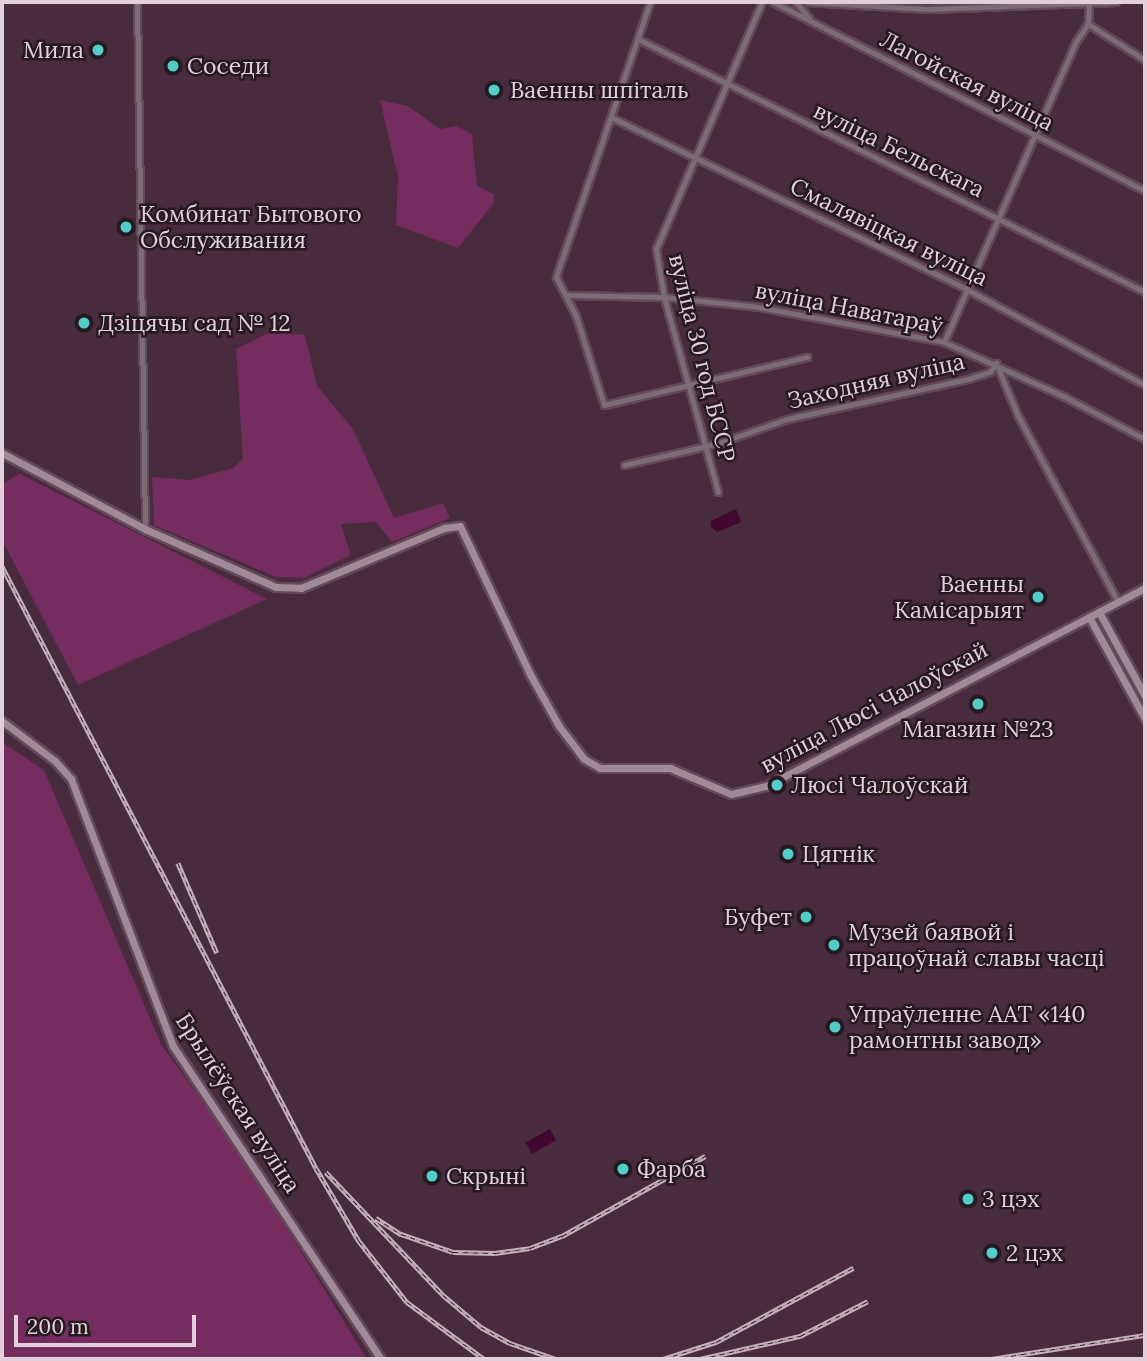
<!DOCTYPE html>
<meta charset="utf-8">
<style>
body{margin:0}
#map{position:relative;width:1147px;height:1361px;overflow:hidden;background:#482c3e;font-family:Lora,serif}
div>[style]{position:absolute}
.green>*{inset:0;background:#752c5e}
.water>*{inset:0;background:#410731;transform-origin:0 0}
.roads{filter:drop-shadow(2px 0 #64495a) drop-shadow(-2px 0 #64495a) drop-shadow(0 2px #64495a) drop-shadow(0 -2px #64495a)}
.street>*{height:5px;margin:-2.5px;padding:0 2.5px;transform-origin:2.5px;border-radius:2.5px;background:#7b6c75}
.secondary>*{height:7px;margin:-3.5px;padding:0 3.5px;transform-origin:3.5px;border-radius:3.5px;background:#a18a98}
.rail>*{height:4.5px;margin-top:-2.25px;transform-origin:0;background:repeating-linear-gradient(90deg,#261a21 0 5px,#c5b0bc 0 10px);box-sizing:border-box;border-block:2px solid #c5b0bc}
.dots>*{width:19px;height:19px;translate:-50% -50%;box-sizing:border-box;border:4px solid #261a21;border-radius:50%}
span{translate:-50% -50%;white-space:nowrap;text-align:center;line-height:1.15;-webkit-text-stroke:5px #261a21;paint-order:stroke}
.poi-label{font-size:23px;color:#e2cfda}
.right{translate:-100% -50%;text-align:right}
.left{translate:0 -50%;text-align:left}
.street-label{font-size:23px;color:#e2cfda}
.frame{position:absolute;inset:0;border:4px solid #e2cfda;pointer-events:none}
.scale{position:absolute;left:14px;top:1315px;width:182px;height:32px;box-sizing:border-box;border:4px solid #e2cfda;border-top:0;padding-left:9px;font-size:21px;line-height:24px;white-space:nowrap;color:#e2cfda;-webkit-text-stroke:5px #261a21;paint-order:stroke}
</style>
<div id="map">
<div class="green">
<div style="clip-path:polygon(380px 100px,408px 106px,440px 129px,456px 126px,472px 134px,477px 186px,494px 194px,493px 204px,458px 248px,396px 225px,398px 177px)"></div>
<div style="clip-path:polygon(270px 332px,305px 335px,317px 386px,353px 429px,394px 518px,443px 503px,450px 518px,392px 542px,376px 522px,341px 524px,351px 555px,304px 578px,276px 577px,154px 525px,152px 477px,190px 480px,233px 468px,243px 459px,236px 349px)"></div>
<div style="clip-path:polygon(19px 474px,20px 474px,267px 599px,78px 685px,2px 540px,2px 484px)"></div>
<div style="clip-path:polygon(1100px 623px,1145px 703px,1145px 710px,1097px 624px)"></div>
<div style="clip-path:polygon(2px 742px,44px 770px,161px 1044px,246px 1162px,367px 1359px,2px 1359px)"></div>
</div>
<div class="water">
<div style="clip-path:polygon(736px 509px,741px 522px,717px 532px,711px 527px,711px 521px)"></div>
<div style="left:550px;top:1129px;width:13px;height:28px;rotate:61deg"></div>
</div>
<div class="roads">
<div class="street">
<div style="left:137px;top:2px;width:527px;rotate:89.13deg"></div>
<div style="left:650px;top:2px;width:291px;rotate:108.9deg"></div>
<div style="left:556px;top:277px;width:44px;rotate:62.9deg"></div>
<div style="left:576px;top:316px;width:93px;rotate:72.5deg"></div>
<div style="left:604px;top:405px;width:209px;rotate:-13.3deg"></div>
<div style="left:773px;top:2px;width:417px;rotate:26.9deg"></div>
<div style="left:796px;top:2px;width:21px;rotate:51deg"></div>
<div style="left:807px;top:2px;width:121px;rotate:3.3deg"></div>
<div style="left:928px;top:9px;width:188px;rotate:-2.1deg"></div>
<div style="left:1088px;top:24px;width:67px;rotate:32.3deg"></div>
<div style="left:638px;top:39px;width:567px;rotate:26.52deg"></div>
<div style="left:613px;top:118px;width:392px;rotate:25.8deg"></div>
<div style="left:966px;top:289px;width:203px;rotate:28.2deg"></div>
<div style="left:566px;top:295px;width:98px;rotate:1.2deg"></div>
<div style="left:664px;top:297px;width:96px;rotate:6deg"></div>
<div style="left:759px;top:307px;width:188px;rotate:10.7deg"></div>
<div style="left:944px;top:342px;width:131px;rotate:24.4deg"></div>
<div style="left:1063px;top:396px;width:93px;rotate:27.7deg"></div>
<div style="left:944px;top:342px;width:326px;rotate:-66.3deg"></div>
<div style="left:1075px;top:43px;width:23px;rotate:-56deg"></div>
<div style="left:1088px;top:24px;width:22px;rotate:-87deg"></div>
<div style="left:996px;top:363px;width:57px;rotate:67.5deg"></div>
<div style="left:1018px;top:416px;width:211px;rotate:61.7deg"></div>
<div style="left:624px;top:465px;width:94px;rotate:-12.9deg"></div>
<div style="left:716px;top:444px;width:75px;rotate:-19.4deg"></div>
<div style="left:787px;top:419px;width:185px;rotate:-12.5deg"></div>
<div style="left:968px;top:379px;width:23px;rotate:-18deg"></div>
<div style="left:990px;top:372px;width:11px;rotate:-56deg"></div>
<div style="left:718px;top:492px;width:202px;rotate:-105.5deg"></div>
<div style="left:664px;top:297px;width:49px;rotate:-99.5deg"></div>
<div style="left:656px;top:249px;width:269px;rotate:-66.8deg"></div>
</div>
<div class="secondary">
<div style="left:2px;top:453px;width:162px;rotate:28deg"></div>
<div style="left:145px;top:529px;width:143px;rotate:23.9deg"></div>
<div style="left:276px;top:587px;width:25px;rotate:2deg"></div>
<div style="left:301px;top:588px;width:155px;rotate:-22.8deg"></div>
<div style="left:444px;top:528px;width:16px;rotate:-7deg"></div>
<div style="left:460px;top:526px;width:166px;rotate:64.7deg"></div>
<div style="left:531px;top:676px;width:57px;rotate:60.8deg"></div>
<div style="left:559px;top:726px;width:41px;rotate:52.9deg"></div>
<div style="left:584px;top:759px;width:18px;rotate:29deg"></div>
<div style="left:600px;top:768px;width:70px"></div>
<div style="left:670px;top:768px;width:66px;rotate:23.1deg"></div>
<div style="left:731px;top:794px;width:36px;rotate:-13deg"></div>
<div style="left:766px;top:786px;width:428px;rotate:-27.6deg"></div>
<div style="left:1099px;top:612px;width:96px;rotate:61.3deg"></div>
<div style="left:1089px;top:617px;width:116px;rotate:61.2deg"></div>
<div style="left:2px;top:721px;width:66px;rotate:37deg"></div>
<div style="left:55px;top:761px;width:24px;rotate:48deg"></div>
<div style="left:71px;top:779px;width:286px;rotate:69.1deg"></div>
<div style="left:173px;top:1046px;width:376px;rotate:56.4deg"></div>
</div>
</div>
<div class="rail">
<div style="left:2px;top:566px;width:679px;rotate:62.45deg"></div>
<div style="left:316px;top:1168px;width:85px;rotate:59.5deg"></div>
<div style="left:359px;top:1241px;width:78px;rotate:51.8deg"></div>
<div style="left:407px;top:1302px;width:96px;rotate:36.5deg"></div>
<div style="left:178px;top:863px;width:98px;rotate:66.6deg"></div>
<div style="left:326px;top:1172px;width:170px;rotate:46.4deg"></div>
<div style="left:443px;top:1295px;width:50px;rotate:40.1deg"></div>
<div style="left:481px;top:1327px;width:33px;rotate:29deg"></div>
<div style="left:510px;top:1343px;width:49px;rotate:19.2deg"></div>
<div style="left:376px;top:1218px;width:30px;rotate:33deg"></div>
<div style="left:401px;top:1234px;width:55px;rotate:19.1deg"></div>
<div style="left:453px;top:1252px;width:42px;rotate:1.4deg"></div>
<div style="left:495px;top:1253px;width:35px;rotate:-8deg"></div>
<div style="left:530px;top:1248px;width:34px;rotate:-21deg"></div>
<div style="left:562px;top:1236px;width:164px;rotate:-29.2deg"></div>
<div style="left:663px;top:1359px;width:56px;rotate:-17.8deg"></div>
<div style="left:716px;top:1342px;width:156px;rotate:-28.4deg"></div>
<div style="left:700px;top:1359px;width:103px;rotate:-13deg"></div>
<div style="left:800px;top:1336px;width:76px;rotate:-27.2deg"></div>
<div style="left:815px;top:1359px;width:1px;rotate:-45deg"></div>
<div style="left:991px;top:1359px;width:156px;rotate:-8.9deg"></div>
</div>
<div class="dots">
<div style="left:98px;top:50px;background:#53cdc9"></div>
<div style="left:173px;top:66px;background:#53cdc9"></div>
<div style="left:494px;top:90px;background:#53cdc9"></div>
<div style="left:126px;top:227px;background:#53cdc9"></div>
<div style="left:84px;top:323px;background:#53cdc9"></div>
<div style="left:1038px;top:597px;background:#53cdc9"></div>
<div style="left:978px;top:704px;background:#53cdc9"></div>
<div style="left:777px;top:785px;background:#53cdc9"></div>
<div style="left:788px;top:854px;background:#53cdc9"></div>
<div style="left:806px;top:917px;background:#53cdc9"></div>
<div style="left:834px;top:945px;background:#53cdc9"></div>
<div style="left:835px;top:1027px;background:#53cdc9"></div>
<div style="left:623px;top:1169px;background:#53cdc9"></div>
<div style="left:432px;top:1176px;background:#53cdc9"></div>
<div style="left:968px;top:1199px;background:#53cdc9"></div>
<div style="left:992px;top:1253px;background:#53cdc9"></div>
</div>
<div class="poi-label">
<span class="right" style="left:84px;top:50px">Мила</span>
<span class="left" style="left:187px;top:66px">Соседи</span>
<span class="left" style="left:510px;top:90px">Ваенны шпіталь</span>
<span class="left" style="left:140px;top:227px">Комбинат Бытового<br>Обслуживания</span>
<span class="left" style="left:98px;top:323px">Дзіцячы сад № 12</span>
<span class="right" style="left:1024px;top:597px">Ваенны<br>Камісарыят</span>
<span style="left:978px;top:729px">Магазин №23</span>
<span class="left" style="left:791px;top:785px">Люсі Чалоўскай</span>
<span class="left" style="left:802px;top:854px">Цягнік</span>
<span class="right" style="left:792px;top:917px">Буфет</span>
<span class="left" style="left:848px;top:945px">Музей баявой і<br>працоўнай славы часці</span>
<span class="left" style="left:849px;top:1027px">Упраўленне ААТ «140<br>рамонтны завод»</span>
<span class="left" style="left:637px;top:1169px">Фарба</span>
<span class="left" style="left:446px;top:1176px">Скрыні</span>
<span class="left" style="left:982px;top:1199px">3 цэх</span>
<span class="left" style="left:1006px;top:1253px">2 цэх</span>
</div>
<div class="street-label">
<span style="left:967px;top:81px;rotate:27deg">Лагойская вуліца</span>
<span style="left:899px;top:150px;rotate:26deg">вуліца Бельскага</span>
<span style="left:889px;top:232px;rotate:26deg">Смалявіцкая вуліца</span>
<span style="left:849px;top:308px;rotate:11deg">вуліца Наватараў</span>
<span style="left:702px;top:358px;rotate:76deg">вуліца 30 год БССР</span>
<span style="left:876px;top:381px;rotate:-13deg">Заходняя вуліца</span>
<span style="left:874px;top:707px;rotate:-28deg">вуліца Люсі Чалоўскай</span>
<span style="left:238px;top:1103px;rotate:57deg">Брылёўская вуліца</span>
</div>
<div class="frame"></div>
<div class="scale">200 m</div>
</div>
